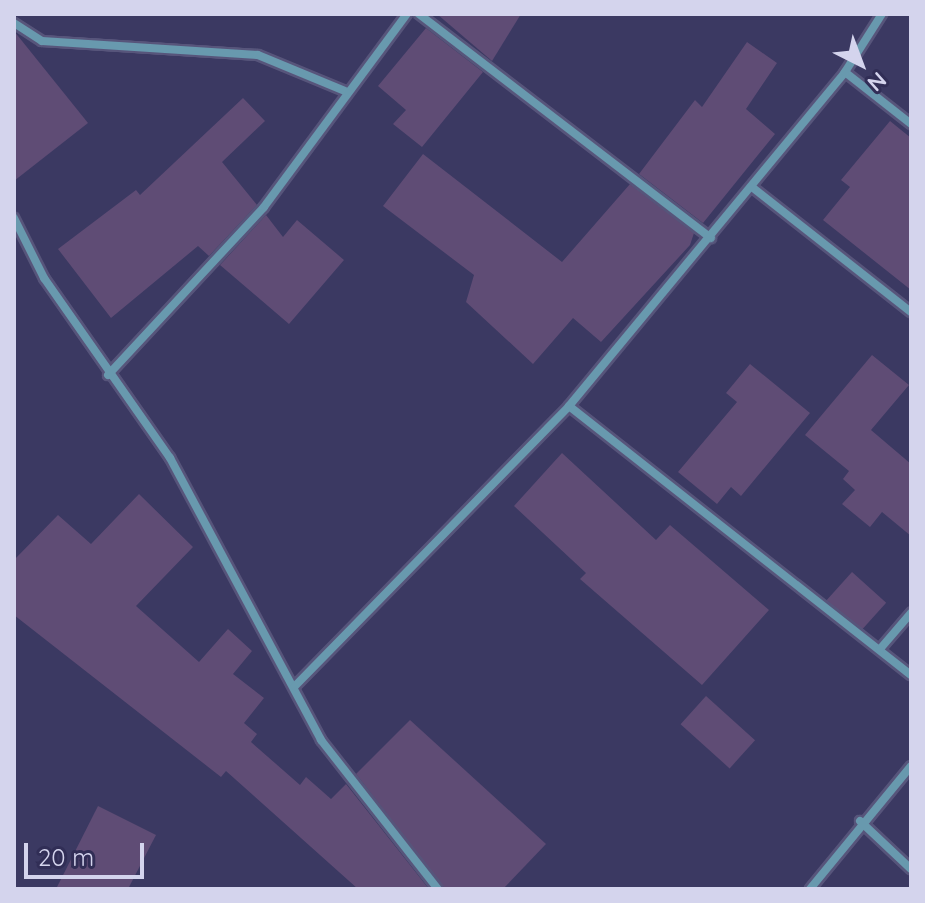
<!DOCTYPE html>
<style>
body{margin:0}
#map{position:relative;width:925px;height:903px;overflow:hidden;background:#3b3962;font-family:Quicksand,sans-serif}
div>[style]{position:absolute}
.building>*{inset:0;background:#5f4c75;transform-origin:0 0}
.roads{filter:drop-shadow(2px 0 #57557b) drop-shadow(-2px 0 #57557b) drop-shadow(0 2px #57557b) drop-shadow(0 -2px #57557b)}
.minor>*{height:8px;margin:-4px;padding:0 4px;transform-origin:4px;border-radius:4px;background:#6899ae}
span{translate:-50% -50%;white-space:nowrap;text-align:center;line-height:1.15;-webkit-text-stroke:8px #312e56;paint-order:stroke}
.frame{position:absolute;inset:0;border:16px solid #d4d4ed;pointer-events:none}
.north{position:absolute;left:821px;top:24px;width:80px;height:80px;-webkit-text-stroke:6px #312e56;paint-order:stroke;rotate:138deg;font-size:22px;font-weight:700;line-height:32px;text-align:center;color:#d4d4ed}
.north::after{content:'';display:block;margin:auto;width:28px;height:36px;background:#d4d4ed;clip-path:polygon(50% 0,100% 100%,50% 72%,0 100%)}
.scale{position:absolute;left:24px;top:843px;width:120px;height:36px;box-sizing:border-box;border:4px solid #d4d4ed;border-top:0;padding-left:10px;font-size:24px;line-height:28px;white-space:nowrap;color:#d4d4ed;-webkit-text-stroke:6px #312e56;paint-order:stroke}
</style>
<div id="map">
<div class="building">
<div style="clip-path:polygon(437px 14px,521px 14px,492px 61px)"></div>
<div style="clip-path:polygon(426px 28px,483px 72px,422px 147px,393px 124px,406px 110px,378px 86px)"></div>
<div style="clip-path:polygon(14px 31px,88px 123px,14px 181px)"></div>
<div style="clip-path:polygon(747px 42px,777px 63px,746px 109px,775px 134px,703px 223px,639px 174px,695px 100px,702px 107px)"></div>
<div style="clip-path:polygon(243px 98px,265px 121px,222px 162px,257px 205px,209px 256px,198px 246px,111px 318px,58px 249px,136px 190px,140px 195px)"></div>
<div style="clip-path:polygon(890px 121px,911px 138px,911px 290px,823px 220px,850px 187px,841px 180px)"></div>
<div style="clip-path:polygon(423px 154px,562px 262px,630px 184px,694px 233px,690px 245px,601px 342px,573px 318px,533px 364px,466px 302px,474px 275px,383px 206px)"></div>
<div style="clip-path:polygon(266px 215px,283px 237px,297px 220px,344px 260px,289px 324px,220px 265px)"></div>
<div style="clip-path:polygon(872px 355px,909px 385px,871px 430px,911px 464px,911px 536px,882px 512px,870px 527px,842px 504px,855px 490px,843px 479px,849px 471px,805px 435px)"></div>
<div style="clip-path:polygon(750px 364px,810px 413px,741px 496px,731px 487px,717px 504px,678px 472px,737px 402px,726px 393px)"></div>
<div style="clip-path:polygon(562px 453px,656px 540px,670px 525px,769px 610px,702px 685px,580px 579px,586px 573px,514px 506px)"></div>
<div style="clip-path:polygon(139px 494px,193px 547px,136px 606px,199px 662px,228px 629px,252px 651px,233px 674px,264px 698px,244px 723px,257px 734px,251px 742px,300px 785px,306px 777px,331px 799px,346px 784px,429px 889px,358px 889px,226px 771px,221px 777px,14px 615px,14px 560px,58px 515px,91px 544px)"></div>
<div style="left:852px;top:572px;width:46px;height:38px;rotate:42deg"></div>
<div style="left:706px;top:696px;width:66px;height:38px;rotate:42deg"></div>
<div style="clip-path:polygon(410px 720px,546px 844px,503px 889px,445px 889px,356px 774px)"></div>
<div style="clip-path:polygon(98px 806px,156px 835px,128px 889px,56px 889px)"></div>
</div>
<div class="roads">
<div class="minor">
<div style="left:419px;top:14px;width:368px;rotate:37.5deg"></div>
<div style="left:14px;top:23px;width:33px;rotate:33deg"></div>
<div style="left:42px;top:41px;width:216px;rotate:3.7deg"></div>
<div style="left:258px;top:55px;width:94px;rotate:22.5deg"></div>
<div style="left:845px;top:72px;width:84px;rotate:38.2deg"></div>
<div style="left:752px;top:187px;width:202px;rotate:38.2deg"></div>
<div style="left:14px;top:218px;width:67px;rotate:63.4deg"></div>
<div style="left:44px;top:278px;width:220px;rotate:55deg"></div>
<div style="left:170px;top:458px;width:320px;rotate:61.8deg"></div>
<div style="left:321px;top:740px;width:189px;rotate:51.9deg"></div>
<div style="left:108px;top:375px;width:229px;rotate:-47.1deg"></div>
<div style="left:264px;top:207px;width:240px;rotate:-53.5deg"></div>
<div style="left:569px;top:406px;width:435px;rotate:38.2deg"></div>
<div style="left:880px;top:649px;width:48px;rotate:-49.3deg"></div>
<div style="left:295px;top:686px;width:392px;rotate:-45.6deg"></div>
<div style="left:569px;top:406px;width:433px;rotate:-50.4deg"></div>
<div style="left:845px;top:72px;width:69px;rotate:-57.5deg"></div>
<div style="left:860px;top:821px;width:70px;rotate:43.3deg"></div>
<div style="left:810px;top:889px;width:159px;rotate:-50.6deg"></div>
</div>
</div>
<div class="frame"></div>
<div class="north">N</div>
<div class="scale">20 m</div>
</div>
